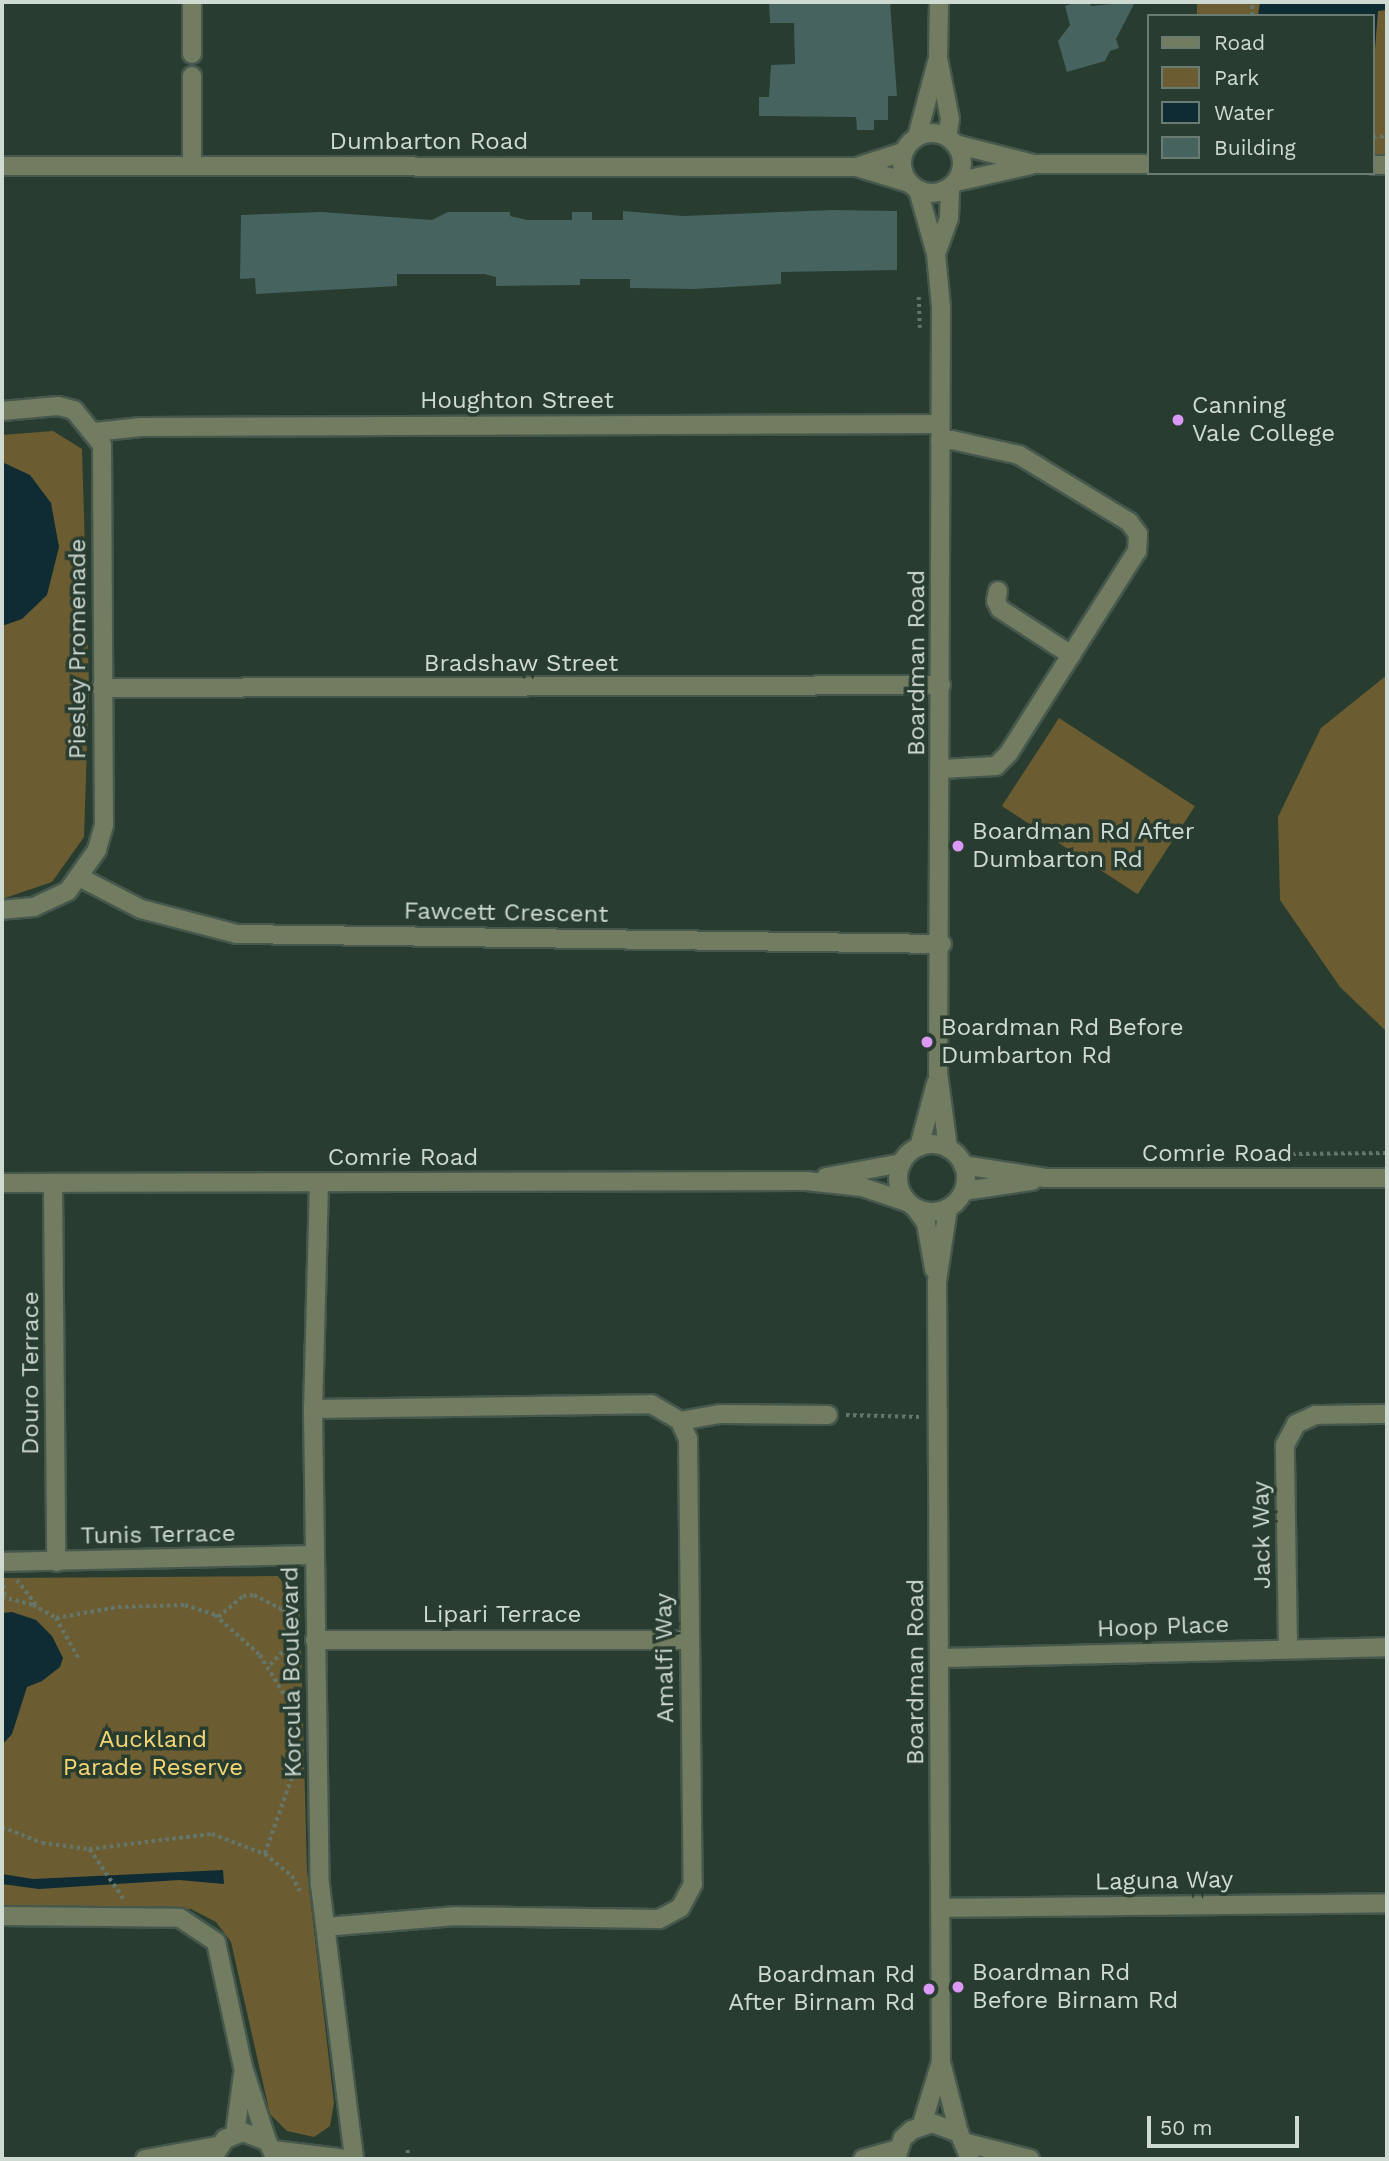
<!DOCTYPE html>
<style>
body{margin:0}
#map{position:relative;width:1389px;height:2161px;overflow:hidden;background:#283c30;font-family:"Work Sans",sans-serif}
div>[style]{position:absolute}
.green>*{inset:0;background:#6b5d31;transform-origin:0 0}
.water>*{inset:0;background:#0f2b33}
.building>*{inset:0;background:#466360}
.path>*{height:3.5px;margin-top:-1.75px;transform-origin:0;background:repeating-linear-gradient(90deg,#64756a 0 3.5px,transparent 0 7px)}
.roads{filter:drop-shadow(2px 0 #46584d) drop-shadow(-2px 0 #46584d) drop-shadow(0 2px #46584d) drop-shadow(0 -2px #46584d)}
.minor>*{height:18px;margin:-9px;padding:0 9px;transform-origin:9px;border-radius:9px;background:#727c61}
.minor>.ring{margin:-9px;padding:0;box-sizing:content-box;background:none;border:18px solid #727c61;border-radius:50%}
.dots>*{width:19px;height:19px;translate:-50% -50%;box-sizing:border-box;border:4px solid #283c30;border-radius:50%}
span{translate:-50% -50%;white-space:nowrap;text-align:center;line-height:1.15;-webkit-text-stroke:7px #283c30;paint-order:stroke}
.street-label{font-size:24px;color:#cedad2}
.poi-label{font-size:24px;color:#cedad2}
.left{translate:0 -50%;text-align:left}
.right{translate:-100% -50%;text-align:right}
.park-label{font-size:24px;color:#f5d674}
.frame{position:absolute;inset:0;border:4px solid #cedad2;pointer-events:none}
.legend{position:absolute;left:1147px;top:14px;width:228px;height:161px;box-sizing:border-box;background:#283c30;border:2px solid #6a7b71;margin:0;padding:9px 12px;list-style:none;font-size:21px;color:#cedad2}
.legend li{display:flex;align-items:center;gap:14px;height:35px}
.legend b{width:35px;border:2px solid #6a7b71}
.scale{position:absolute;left:1147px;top:2116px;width:152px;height:32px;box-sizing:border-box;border:4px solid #cedad2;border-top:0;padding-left:9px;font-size:21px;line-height:24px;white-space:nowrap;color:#cedad2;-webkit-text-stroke:5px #283c30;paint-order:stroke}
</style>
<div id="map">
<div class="green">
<div style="clip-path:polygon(1197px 2px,1387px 2px,1387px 154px,1373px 154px,1373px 16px,1197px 16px)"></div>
<div style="clip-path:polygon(53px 431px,82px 449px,89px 686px,84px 837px,52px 882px,2px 899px,2px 435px)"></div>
<div style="clip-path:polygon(1387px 675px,1387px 1032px,1340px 987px,1280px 900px,1278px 817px,1321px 728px)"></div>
<div style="left:1059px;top:718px;width:162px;height:105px;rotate:33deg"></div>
<div style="clip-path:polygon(278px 1576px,300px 1607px,307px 1870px,334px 2103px,330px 2126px,314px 2137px,287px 2131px,270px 2114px,231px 1942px,216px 1922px,191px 1909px,2px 1907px,2px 1578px)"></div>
</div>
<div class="water">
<div style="clip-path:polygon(1260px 2px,1387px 2px,1387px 10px,1378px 11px,1373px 75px,1373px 16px,1258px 16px)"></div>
<div style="clip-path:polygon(2px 462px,30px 475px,51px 503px,59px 547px,47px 595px,22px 619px,2px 626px)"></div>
<div style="clip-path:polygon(12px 1612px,36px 1620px,52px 1636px,63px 1658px,60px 1667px,42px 1681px,27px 1687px,12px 1734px,2px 1745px,2px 1613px)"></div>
<div style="clip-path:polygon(223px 1870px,224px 1884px,179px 1880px,39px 1889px,2px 1884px,2px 1874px,33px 1879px)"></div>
</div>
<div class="building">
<div style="clip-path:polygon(769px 2px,890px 2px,897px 96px,888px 96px,888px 120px,874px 120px,874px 130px,857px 130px,856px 117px,759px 116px,759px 97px,769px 97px,771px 65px,795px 64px,794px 23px,770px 23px)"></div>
<div style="clip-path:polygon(1077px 2px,1089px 2px,1091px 6px,1135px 2px,1116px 39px,1119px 48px,1110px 51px,1105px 61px,1067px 72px,1058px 41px,1070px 25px,1065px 6px)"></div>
<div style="clip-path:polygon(832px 210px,897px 211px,897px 270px,781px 272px,781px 284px,694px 289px,630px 288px,630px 279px,580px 279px,580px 285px,496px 286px,496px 277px,484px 274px,397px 274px,397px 286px,256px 294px,255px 278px,240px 279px,241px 215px,321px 212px,432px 220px,448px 212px,510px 212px,510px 216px,527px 220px,572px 220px,572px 212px,592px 212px,592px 220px,623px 220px,623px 211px,683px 216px)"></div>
</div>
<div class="path">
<div style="left:1252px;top:16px;width:14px;rotate:-90deg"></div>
<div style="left:1373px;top:137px;width:14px;rotate:-4deg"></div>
<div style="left:919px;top:297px;width:31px;rotate:88deg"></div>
<div style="left:1273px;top:1158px;width:13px;rotate:-18deg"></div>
<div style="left:1285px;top:1154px;width:102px;rotate:-0.6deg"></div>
<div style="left:846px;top:1415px;width:73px;rotate:1.6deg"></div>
<div style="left:3px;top:1578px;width:19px;rotate:84deg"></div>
<div style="left:17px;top:1580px;width:31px;rotate:52deg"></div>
<div style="left:2px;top:1597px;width:32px;rotate:14deg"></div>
<div style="left:33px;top:1605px;width:26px;rotate:29deg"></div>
<div style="left:56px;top:1618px;width:47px;rotate:60.7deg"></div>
<div style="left:284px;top:1614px;width:16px;rotate:-15deg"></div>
<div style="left:218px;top:1617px;width:33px;rotate:-40deg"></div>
<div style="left:243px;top:1596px;width:11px;rotate:-5deg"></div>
<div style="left:254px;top:1595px;width:33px;rotate:27deg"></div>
<div style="left:283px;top:1610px;width:12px;rotate:66deg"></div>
<div style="left:288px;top:1621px;width:26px;rotate:92deg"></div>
<div style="left:287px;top:1647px;width:25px;rotate:132deg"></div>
<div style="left:56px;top:1618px;width:63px;rotate:-10.1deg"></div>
<div style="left:118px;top:1607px;width:67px;rotate:-1.7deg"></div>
<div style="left:185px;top:1605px;width:32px;rotate:18deg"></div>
<div style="left:215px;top:1615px;width:60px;rotate:41.6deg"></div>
<div style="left:260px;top:1655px;width:63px;rotate:58.6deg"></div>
<div style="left:293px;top:1709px;width:69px;rotate:90.8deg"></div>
<div style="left:292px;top:1778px;width:81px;rotate:109.6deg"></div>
<div style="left:265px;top:1854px;width:35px;rotate:39deg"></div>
<div style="left:292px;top:1876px;width:17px;rotate:62deg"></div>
<div style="left:2px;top:1827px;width:43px;rotate:21.8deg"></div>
<div style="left:42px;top:1843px;width:47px;rotate:7.3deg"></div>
<div style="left:123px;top:1899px;width:60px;rotate:-124.2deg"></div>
<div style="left:89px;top:1849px;width:124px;rotate:-7deg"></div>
<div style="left:212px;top:1834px;width:57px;rotate:20.7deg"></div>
<div style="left:408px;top:2150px;width:9px;rotate:90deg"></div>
</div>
<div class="roads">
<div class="minor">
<div style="left:939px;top:2px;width:56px;rotate:91deg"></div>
<div style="left:938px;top:58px;width:62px;rotate:78.9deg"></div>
<div style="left:950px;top:119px;width:18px;rotate:99deg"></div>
<div style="left:192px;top:54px;width:52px;rotate:-90deg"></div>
<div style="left:192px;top:76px;width:90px;rotate:90deg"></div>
<div class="ring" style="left:902px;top:133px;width:42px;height:42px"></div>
<div style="left:917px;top:137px;width:78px;rotate:-75.1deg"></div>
<div style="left:955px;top:144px;width:81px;rotate:14.2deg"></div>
<div style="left:1034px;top:164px;width:115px"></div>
<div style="left:1373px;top:165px;width:14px"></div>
<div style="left:2px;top:166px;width:854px;rotate:0.07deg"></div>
<div style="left:856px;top:167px;width:55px;rotate:16.8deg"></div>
<div style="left:856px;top:167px;width:49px;rotate:-17.7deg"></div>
<div style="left:956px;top:182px;width:77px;rotate:-12.8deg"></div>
<div style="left:918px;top:190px;width:66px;rotate:74.3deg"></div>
<div style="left:936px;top:254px;width:53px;rotate:84.6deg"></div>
<div style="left:941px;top:307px;width:766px;rotate:90.22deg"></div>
<div style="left:938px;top:1073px;width:76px;rotate:82.4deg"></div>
<div style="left:936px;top:254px;width:38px;rotate:-70deg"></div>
<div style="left:949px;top:218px;width:31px;rotate:-88deg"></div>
<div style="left:2px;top:411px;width:56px;rotate:-5.1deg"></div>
<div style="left:58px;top:406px;width:16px;rotate:14deg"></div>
<div style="left:74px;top:410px;width:45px;rotate:51.3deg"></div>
<div style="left:102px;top:445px;width:380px;rotate:89.7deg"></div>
<div style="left:104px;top:825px;width:26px;rotate:106deg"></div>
<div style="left:97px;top:850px;width:50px;rotate:125.3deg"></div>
<div style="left:68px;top:891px;width:38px;rotate:155deg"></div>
<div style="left:34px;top:907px;width:32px;rotate:175deg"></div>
<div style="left:95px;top:432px;width:46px;rotate:-6.2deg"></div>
<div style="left:141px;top:427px;width:799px;rotate:-0.22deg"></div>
<div style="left:940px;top:441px;width:12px;rotate:-5deg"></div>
<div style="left:952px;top:440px;width:69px;rotate:12.6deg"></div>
<div style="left:1019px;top:455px;width:129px;rotate:31.3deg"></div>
<div style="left:1129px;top:522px;width:15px;rotate:53deg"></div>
<div style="left:1138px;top:534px;width:17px;rotate:93deg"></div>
<div style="left:1137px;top:551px;width:239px;rotate:122.4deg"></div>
<div style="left:1009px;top:753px;width:18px;rotate:135deg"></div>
<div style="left:996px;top:766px;width:54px;rotate:176.8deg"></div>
<div style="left:998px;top:591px;width:10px;rotate:101deg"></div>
<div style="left:996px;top:601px;width:9px;rotate:63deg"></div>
<div style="left:1000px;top:609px;width:85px;rotate:32.9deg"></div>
<div style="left:101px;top:688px;width:840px;rotate:-0.2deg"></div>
<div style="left:81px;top:878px;width:68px;rotate:27.3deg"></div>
<div style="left:141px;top:909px;width:99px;rotate:14.6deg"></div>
<div style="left:237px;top:934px;width:705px;rotate:0.81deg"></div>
<div class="ring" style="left:898px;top:1144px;width:50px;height:50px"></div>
<div style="left:919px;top:1147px;width:66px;rotate:-75.1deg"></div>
<div style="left:963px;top:1165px;width:84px;rotate:8.9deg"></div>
<div style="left:1046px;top:1178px;width:341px"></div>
<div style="left:826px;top:1177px;width:77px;rotate:-10.4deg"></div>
<div style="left:2px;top:1183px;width:804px;rotate:-0.14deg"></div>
<div style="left:806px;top:1181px;width:56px;rotate:6.1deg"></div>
<div style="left:862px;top:1187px;width:47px;rotate:18.4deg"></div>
<div style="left:319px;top:1183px;width:226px;rotate:91.5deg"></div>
<div style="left:313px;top:1409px;width:476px;rotate:89.2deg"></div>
<div style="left:320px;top:1885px;width:276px;rotate:82.9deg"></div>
<div style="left:53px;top:1185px;width:377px;rotate:89.5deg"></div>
<div style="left:964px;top:1191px;width:69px;rotate:-8.4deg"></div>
<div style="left:948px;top:1208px;width:75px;rotate:98.5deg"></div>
<div style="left:937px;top:1282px;width:780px;rotate:89.71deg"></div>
<div style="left:941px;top:2062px;width:73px;rotate:75.8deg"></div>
<div style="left:916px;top:1209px;width:17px;rotate:54deg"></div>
<div style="left:926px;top:1223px;width:47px;rotate:80.1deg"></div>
<div style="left:313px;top:1409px;width:338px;rotate:-0.8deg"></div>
<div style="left:651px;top:1404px;width:34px;rotate:30deg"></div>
<div style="left:680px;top:1421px;width:20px;rotate:66deg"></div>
<div style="left:688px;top:1439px;width:445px;rotate:89.4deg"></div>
<div style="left:693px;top:1884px;width:27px;rotate:118deg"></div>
<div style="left:680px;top:1908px;width:24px;rotate:152deg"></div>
<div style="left:659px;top:1919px;width:203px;rotate:-179.2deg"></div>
<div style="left:456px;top:1916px;width:130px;rotate:175.2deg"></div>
<div style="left:680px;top:1421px;width:41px;rotate:-9.9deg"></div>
<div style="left:720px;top:1414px;width:108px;rotate:0.5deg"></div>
<div style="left:2px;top:1562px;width:313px;rotate:-1.3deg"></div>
<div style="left:315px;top:1640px;width:375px"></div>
<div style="left:1288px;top:1647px;width:202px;rotate:-90.9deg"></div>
<div style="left:1285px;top:1445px;width:24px;rotate:-62deg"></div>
<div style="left:1296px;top:1424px;width:21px;rotate:-25deg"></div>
<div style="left:1315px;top:1415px;width:72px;rotate:-0.8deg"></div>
<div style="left:941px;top:1658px;width:446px;rotate:-1.4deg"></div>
<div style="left:941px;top:1908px;width:446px;rotate:-0.6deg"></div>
<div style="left:2px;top:1916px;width:178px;rotate:0.6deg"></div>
<div style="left:180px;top:1918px;width:43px;rotate:33.7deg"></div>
<div style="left:216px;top:1942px;width:128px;rotate:77.8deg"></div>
<div style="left:243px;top:2067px;width:78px;rotate:72deg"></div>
<div style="left:922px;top:2124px;width:65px;rotate:-73deg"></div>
<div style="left:235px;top:2134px;width:61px;rotate:-82.4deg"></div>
<div style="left:967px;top:2143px;width:65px;rotate:14.3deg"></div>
<div style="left:273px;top:2150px;width:74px;rotate:7deg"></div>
<div style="left:145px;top:2159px;width:73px;rotate:-10.2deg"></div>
<div style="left:212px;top:2159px;width:24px;rotate:-57deg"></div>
<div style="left:225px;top:2139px;width:19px;rotate:-21deg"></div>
<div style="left:243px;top:2132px;width:26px;rotate:21deg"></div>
<div style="left:267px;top:2141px;width:20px;rotate:63deg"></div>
<div style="left:863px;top:2159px;width:35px;rotate:-16deg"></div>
<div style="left:896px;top:2159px;width:22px;rotate:-72deg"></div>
<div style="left:903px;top:2138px;width:12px;rotate:-42deg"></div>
<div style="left:912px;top:2130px;width:21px;rotate:-19deg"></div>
<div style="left:932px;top:2123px;width:29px;rotate:20deg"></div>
<div style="left:959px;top:2133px;width:28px;rotate:67deg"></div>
</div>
</div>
<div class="dots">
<div style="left:1178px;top:420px;background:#db99f5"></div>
<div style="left:958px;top:846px;background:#db99f5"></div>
<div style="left:927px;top:1042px;background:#db99f5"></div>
<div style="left:958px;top:1987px;background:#db99f5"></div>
<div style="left:929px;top:1989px;background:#db99f5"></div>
</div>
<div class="street-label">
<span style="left:429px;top:142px">Dumbarton Road</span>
<span style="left:517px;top:401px">Houghton Street</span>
<span style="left:78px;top:649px;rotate:-90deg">Piesley Promenade</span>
<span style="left:917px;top:663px;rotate:-90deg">Boardman Road</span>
<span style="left:521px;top:664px">Bradshaw Street</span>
<span style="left:506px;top:913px;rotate:1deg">Fawcett Crescent</span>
<span style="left:1217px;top:1154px">Comrie Road</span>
<span style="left:403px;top:1158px">Comrie Road</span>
<span style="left:31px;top:1373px;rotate:-90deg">Douro Terrace</span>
<span style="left:158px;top:1535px;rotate:-1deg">Tunis Terrace</span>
<span style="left:1262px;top:1535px;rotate:-91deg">Jack Way</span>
<span style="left:502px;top:1615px">Lipari Terrace</span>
<span style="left:1163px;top:1627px;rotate:-2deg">Hoop Place</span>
<span style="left:665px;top:1658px;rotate:-91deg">Amalfi Way</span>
<span style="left:292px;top:1672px;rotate:-91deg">Korcula Boulevard</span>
<span style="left:916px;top:1672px;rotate:-90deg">Boardman Road</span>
<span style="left:1164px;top:1881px;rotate:-1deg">Laguna Way</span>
</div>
<div class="poi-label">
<span class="left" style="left:1192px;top:420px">Canning<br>Vale College</span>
<span class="left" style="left:972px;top:846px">Boardman Rd After<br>Dumbarton Rd</span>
<span class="left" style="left:941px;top:1042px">Boardman Rd Before<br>Dumbarton Rd</span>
<span class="left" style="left:972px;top:1987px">Boardman Rd<br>Before Birnam Rd</span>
<span class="right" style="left:915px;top:1989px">Boardman Rd<br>After Birnam Rd</span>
</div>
<div class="park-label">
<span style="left:153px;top:1754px">Auckland<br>Parade Reserve</span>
</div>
<div class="frame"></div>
<ul class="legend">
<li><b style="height:9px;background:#727c61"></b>Road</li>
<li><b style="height:19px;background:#6b5d31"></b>Park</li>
<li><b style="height:19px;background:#0f2b33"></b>Water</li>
<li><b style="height:19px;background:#466360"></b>Building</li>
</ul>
<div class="scale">50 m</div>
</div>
